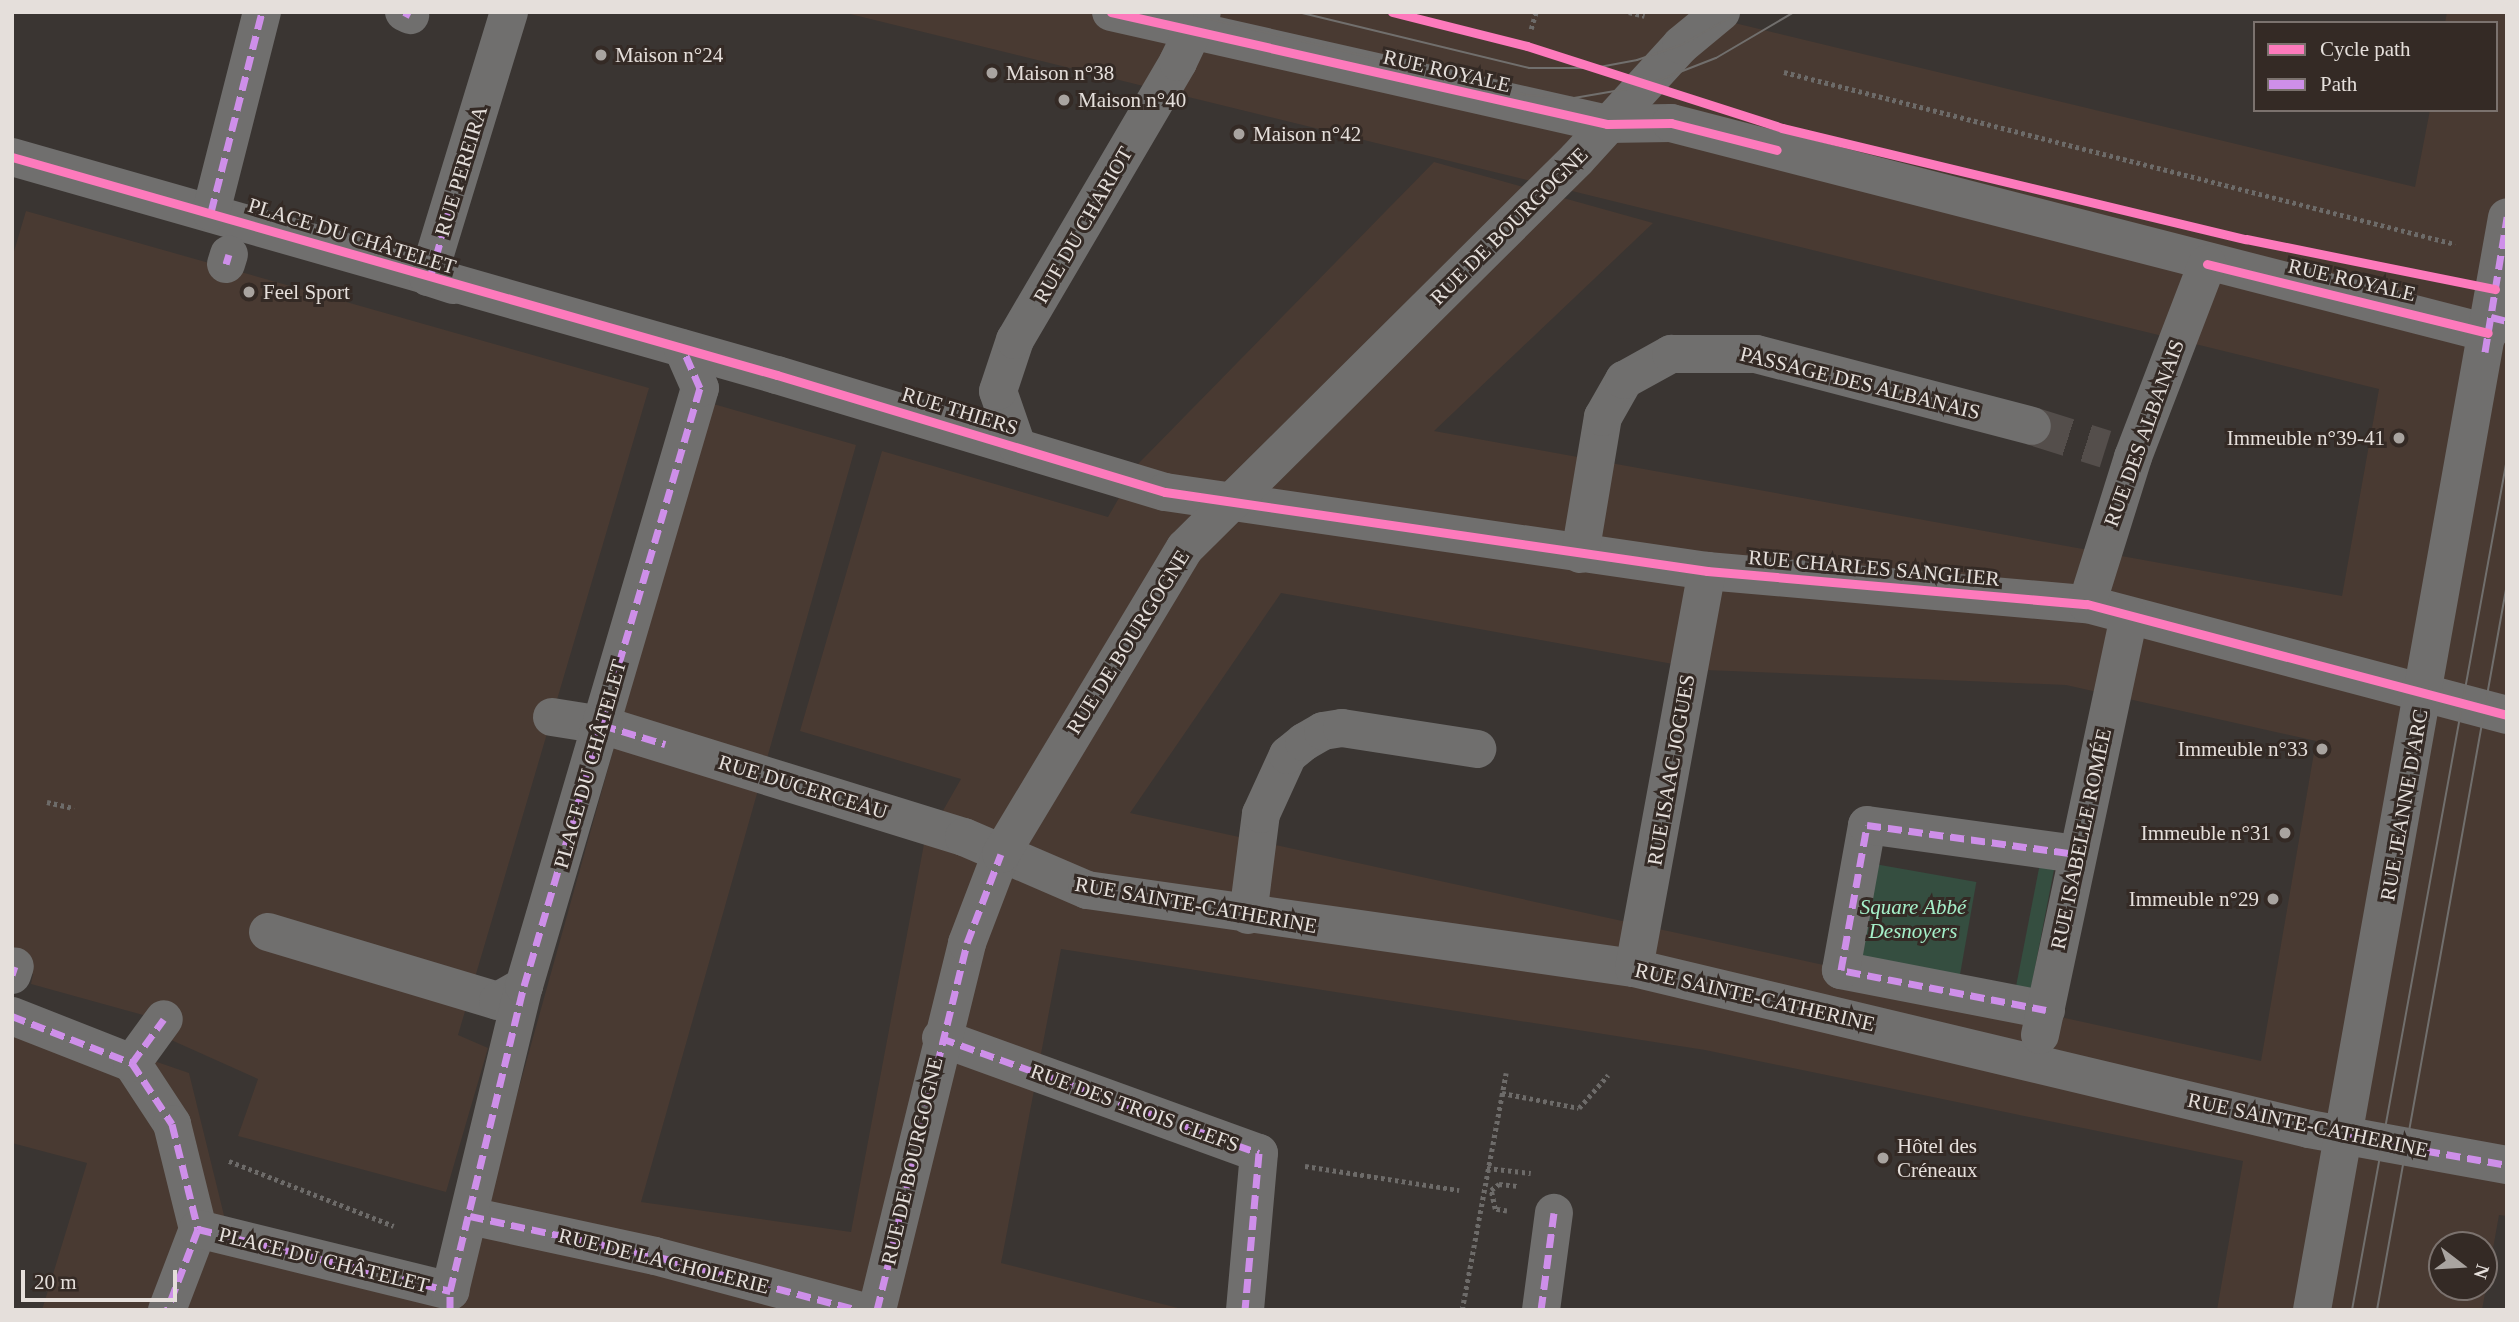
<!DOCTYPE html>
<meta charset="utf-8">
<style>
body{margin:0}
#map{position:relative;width:2519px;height:1322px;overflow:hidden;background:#3a3532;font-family:"Times New Roman",serif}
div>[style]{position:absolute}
.built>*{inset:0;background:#493a32}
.green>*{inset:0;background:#354e40;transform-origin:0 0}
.minor-tunnel>*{height:38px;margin-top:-19px;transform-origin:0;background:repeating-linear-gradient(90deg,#544e4b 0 38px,transparent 0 57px)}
.path>*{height:4.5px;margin-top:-2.25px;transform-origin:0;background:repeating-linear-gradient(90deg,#6d6b69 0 3.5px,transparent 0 7px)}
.minor>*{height:38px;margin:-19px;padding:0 19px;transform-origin:19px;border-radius:19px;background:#706f6e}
.tram>*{height:2px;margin:-1px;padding:0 1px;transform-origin:1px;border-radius:1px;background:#716f6d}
.quiet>*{height:7px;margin-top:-3.5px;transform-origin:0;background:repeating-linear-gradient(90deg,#ce8fe9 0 14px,transparent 0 21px)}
.cycleway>*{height:9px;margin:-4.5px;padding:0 4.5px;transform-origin:4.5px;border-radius:4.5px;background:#fd7abc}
.dots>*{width:19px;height:19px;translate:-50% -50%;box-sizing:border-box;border:4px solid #342a25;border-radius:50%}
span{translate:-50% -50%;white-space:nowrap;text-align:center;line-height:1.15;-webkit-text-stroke:6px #342a25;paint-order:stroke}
.poi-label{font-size:21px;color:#e5dfdb}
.left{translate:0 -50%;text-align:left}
.right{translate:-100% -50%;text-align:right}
.street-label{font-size:21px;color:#e5dfdb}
.park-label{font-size:21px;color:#a5f0c9;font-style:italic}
.frame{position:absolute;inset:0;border:14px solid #e5dfdb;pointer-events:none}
.legend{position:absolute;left:2253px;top:21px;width:245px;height:91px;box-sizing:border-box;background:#342a25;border:2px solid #7b726e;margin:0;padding:9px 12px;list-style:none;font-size:21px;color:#e5dfdb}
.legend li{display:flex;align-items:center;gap:14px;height:35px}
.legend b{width:35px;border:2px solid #7b726e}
.north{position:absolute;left:2428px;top:1231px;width:70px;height:70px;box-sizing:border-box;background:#342a25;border:2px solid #7b726e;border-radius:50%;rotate:107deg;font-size:19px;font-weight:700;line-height:28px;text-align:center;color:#e5dfdb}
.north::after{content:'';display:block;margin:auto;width:24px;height:32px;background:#a9a4a0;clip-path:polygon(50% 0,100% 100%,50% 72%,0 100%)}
.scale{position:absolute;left:21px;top:1270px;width:156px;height:32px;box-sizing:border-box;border:4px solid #e5dfdb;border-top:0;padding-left:9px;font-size:21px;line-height:24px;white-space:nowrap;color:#e5dfdb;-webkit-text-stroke:5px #342a25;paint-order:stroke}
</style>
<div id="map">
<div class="built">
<div style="clip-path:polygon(evenodd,842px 12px,1689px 12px,2415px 187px,2430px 110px,2496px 110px,2496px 23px,2445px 23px,2447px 12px,2507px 12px,2507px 1216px,2499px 1215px,2482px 1310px,2217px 1310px,2243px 1161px,1705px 1050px,1061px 949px,1001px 1263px,1186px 1310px,457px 1310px,710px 403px,856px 445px,641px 1202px,851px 1232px,924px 844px,961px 779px,800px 731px,882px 451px,1108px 517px,1139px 463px,1434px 162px,1653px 223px,1434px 431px,2342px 596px,2379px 389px,842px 12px,1281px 593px,1706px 670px,2066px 685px,2316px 741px,2261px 1061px,1130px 813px,1281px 593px,842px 12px,2442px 1245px,2484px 1245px,2484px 1287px,2442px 1287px,2442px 1245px)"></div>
<div style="clip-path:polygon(26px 211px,649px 388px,458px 1035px,488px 1048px,446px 1192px,238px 1136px,258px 1079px,169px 1039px,172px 1023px,31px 984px,33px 974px,12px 967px,12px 258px)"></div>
<div style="clip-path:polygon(12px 1012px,189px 1073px,232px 1248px,452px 1310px,42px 1310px,87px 1163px,12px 1143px)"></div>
</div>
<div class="green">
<div style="left:2041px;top:858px;width:15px;height:146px;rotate:11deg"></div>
<div style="left:1869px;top:863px;width:109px;height:96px;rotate:10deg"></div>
</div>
<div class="minor-tunnel">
<div style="left:2032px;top:426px;width:77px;rotate:17.5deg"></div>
</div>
<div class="path">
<div style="left:1629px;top:12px;width:16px;rotate:14deg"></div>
<div style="left:1531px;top:29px;width:18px;rotate:-74deg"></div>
<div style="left:1784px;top:72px;width:693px;rotate:14.38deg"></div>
<div style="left:47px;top:802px;width:28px;rotate:13deg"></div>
<div style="left:1502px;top:1093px;width:78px;rotate:11deg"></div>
<div style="left:1579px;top:1108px;width:44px;rotate:-48.7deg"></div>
<div style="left:229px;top:1161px;width:177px;rotate:21.5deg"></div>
<div style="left:1305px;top:1166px;width:156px;rotate:8.9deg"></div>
<div style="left:1487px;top:1168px;width:44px;rotate:6.5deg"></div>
<div style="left:1507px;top:1211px;width:12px;rotate:-171deg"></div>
<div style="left:1495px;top:1209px;width:19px;rotate:-102deg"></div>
<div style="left:1491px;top:1190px;width:10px;rotate:-37deg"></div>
<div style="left:1499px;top:1184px;width:18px;rotate:6deg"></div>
<div style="left:1462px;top:1310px;width:241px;rotate:-79.5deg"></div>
</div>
<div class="minor">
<div style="left:404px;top:12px;width:7px;rotate:27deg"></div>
<div style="left:1111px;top:12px;width:508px;rotate:12.72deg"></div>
<div style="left:1607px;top:124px;width:64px;rotate:-0.9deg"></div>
<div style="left:1671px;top:123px;width:844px;rotate:14.42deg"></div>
<div style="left:12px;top:157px;width:795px;rotate:15.91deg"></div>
<div style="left:777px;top:375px;width:405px;rotate:16.8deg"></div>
<div style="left:1165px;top:492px;width:548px;rotate:8.29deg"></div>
<div style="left:1707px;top:571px;width:381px;rotate:5deg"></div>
<div style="left:2087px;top:604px;width:434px;rotate:14.8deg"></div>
<div style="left:211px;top:212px;width:206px;rotate:-75.7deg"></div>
<div style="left:226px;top:264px;width:10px;rotate:-73deg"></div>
<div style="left:453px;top:285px;width:26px;rotate:-162deg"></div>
<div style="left:428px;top:277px;width:277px;rotate:-73deg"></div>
<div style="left:1017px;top:446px;width:58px;rotate:-109.1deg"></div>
<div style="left:998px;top:391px;width:54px;rotate:-71.6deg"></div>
<div style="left:1015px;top:340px;width:322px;rotate:-59.6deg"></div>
<div style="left:1178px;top:62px;width:55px;rotate:-64.4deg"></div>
<div style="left:1580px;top:554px;width:139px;rotate:-80.5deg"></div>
<div style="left:1603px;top:417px;width:43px;rotate:-60.4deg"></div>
<div style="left:1624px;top:380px;width:54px;rotate:-29deg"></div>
<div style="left:1671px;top:354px;width:85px"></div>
<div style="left:1756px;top:354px;width:285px;rotate:14.6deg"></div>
<div style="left:2087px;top:604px;width:154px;rotate:-72.6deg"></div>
<div style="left:2133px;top:457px;width:207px;rotate:-69deg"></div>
<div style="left:552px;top:717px;width:51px;rotate:9.1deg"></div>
<div style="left:602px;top:725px;width:379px;rotate:17.2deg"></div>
<div style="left:964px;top:837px;width:134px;rotate:23.3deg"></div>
<div style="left:1087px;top:890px;width:553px;rotate:8.12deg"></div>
<div style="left:1634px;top:968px;width:694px;rotate:13.42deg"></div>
<div style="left:2309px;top:1129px;width:201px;rotate:10.3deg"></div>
<div style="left:1248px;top:915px;width:102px;rotate:-82.7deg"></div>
<div style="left:1261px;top:814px;width:65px;rotate:-65.4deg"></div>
<div style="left:1288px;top:755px;width:21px;rotate:-39deg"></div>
<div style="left:1304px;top:742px;width:22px;rotate:-30deg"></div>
<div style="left:1323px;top:731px;width:19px;rotate:-9deg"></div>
<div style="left:1342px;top:728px;width:137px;rotate:8.8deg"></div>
<div style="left:268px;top:932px;width:240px;rotate:16.7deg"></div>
<div style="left:498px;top:1001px;width:30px;rotate:-30deg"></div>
<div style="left:1634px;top:968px;width:404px;rotate:-79.6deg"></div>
<div style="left:12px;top:975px;width:9px;rotate:-72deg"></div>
<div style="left:2046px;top:1010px;width:209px;rotate:-169deg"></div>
<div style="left:1841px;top:970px;width:147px;rotate:-79.8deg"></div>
<div style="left:1867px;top:825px;width:212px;rotate:7.9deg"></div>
<div style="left:12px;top:1016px;width:129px;rotate:21.4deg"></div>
<div style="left:132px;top:1063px;width:73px;rotate:56.7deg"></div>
<div style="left:172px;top:1124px;width:108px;rotate:76.1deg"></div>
<div style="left:198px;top:1229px;width:87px;rotate:110.9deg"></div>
<div style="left:2040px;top:1035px;width:428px;rotate:-78deg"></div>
<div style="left:941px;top:1038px;width:338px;rotate:19.9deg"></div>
<div style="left:1259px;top:1153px;width:158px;rotate:95.1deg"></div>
<div style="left:132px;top:1063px;width:54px;rotate:-54deg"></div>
<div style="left:470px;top:1216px;width:189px;rotate:12.2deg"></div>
<div style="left:655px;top:1256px;width:210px;rotate:14.9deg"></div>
<div style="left:198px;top:1229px;width:260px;rotate:13.8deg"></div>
<div style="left:450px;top:1291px;width:314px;rotate:-76.4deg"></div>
<div style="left:524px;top:986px;width:623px;rotate:-73.6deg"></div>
<div style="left:700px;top:388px;width:43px;rotate:-113.6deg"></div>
<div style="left:877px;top:1310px;width:378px;rotate:-76.2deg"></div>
<div style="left:967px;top:943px;width:95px;rotate:-69.1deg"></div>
<div style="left:1001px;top:854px;width:357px;rotate:-59deg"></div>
<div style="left:1185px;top:548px;width:552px;rotate:-44.78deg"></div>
<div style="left:1577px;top:159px;width:154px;rotate:-47.6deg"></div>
<div style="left:1681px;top:45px;width:52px;rotate:-39.5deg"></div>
<div style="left:1541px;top:1310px;width:98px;rotate:-82.4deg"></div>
<div style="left:2312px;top:1310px;width:1110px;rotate:-79.88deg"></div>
</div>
<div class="tram">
<div style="left:1181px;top:12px;width:355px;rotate:13.5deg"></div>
<div style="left:1526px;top:95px;width:48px;rotate:3.6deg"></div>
<div style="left:1574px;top:98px;width:71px;rotate:-9.7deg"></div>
<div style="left:1644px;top:86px;width:77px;rotate:-21.3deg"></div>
<div style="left:1716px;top:58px;width:91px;rotate:-30.5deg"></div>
<div style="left:1298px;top:12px;width:238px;rotate:13.6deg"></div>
<div style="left:1529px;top:68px;width:65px"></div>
<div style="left:1594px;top:68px;width:44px;rotate:-10.5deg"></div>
<div style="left:1637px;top:60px;width:46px;rotate:-18.8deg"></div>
<div style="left:1681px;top:45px;width:68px;rotate:-29.2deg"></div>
<div style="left:2352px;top:1310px;width:865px;rotate:-79.68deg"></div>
<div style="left:2377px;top:1310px;width:738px;rotate:-79.85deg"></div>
</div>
<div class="quiet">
<div style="left:404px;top:12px;width:7px;rotate:27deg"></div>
<div style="left:211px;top:212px;width:206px;rotate:-75.7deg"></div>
<div style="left:226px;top:264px;width:10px;rotate:-73deg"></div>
<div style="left:430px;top:278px;width:74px;rotate:-74.3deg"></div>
<div style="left:2491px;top:317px;width:16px;rotate:14deg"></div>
<div style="left:2485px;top:352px;width:137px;rotate:-80.7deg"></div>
<div style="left:602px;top:725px;width:66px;rotate:16.8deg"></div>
<div style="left:12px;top:975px;width:9px;rotate:-72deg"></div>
<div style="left:2046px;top:1010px;width:209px;rotate:-169deg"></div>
<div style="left:1841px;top:970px;width:147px;rotate:-79.8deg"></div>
<div style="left:1867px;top:825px;width:212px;rotate:7.9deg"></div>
<div style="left:12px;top:1016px;width:129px;rotate:21.4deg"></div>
<div style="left:132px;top:1063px;width:73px;rotate:56.7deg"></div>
<div style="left:172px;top:1124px;width:108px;rotate:76.1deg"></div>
<div style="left:198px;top:1229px;width:87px;rotate:110.9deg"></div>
<div style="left:941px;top:1038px;width:338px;rotate:19.9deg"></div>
<div style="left:1259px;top:1153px;width:158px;rotate:95.1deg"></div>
<div style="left:132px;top:1063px;width:54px;rotate:-54deg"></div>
<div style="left:2343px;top:1136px;width:167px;rotate:10deg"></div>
<div style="left:470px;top:1216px;width:189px;rotate:12.2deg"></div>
<div style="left:655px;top:1256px;width:210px;rotate:14.9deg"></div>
<div style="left:198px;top:1229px;width:260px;rotate:13.8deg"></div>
<div style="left:450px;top:1291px;width:314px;rotate:-76.4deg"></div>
<div style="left:524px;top:986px;width:623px;rotate:-73.6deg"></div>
<div style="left:700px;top:388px;width:43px;rotate:-113.6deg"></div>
<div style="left:450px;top:1310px;width:19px;rotate:-90deg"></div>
<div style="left:877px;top:1310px;width:378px;rotate:-76.2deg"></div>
<div style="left:967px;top:943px;width:95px;rotate:-69.1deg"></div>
<div style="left:1541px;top:1310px;width:98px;rotate:-82.4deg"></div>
</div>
<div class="cycleway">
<div style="left:1111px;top:12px;width:508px;rotate:12.72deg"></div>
<div style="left:1607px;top:124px;width:64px;rotate:-0.9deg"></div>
<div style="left:1671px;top:123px;width:109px;rotate:14.3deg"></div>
<div style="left:1392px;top:12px;width:139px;rotate:14.1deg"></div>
<div style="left:1527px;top:46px;width:268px;rotate:17.8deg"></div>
<div style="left:1782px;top:128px;width:477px;rotate:13.5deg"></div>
<div style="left:2246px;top:239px;width:254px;rotate:11.4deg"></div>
<div style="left:12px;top:157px;width:795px;rotate:15.91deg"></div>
<div style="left:777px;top:375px;width:405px;rotate:16.8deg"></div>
<div style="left:1165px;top:492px;width:548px;rotate:8.29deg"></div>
<div style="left:1707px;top:571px;width:381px;rotate:5deg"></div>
<div style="left:2087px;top:604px;width:434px;rotate:14.8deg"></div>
<div style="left:2207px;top:264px;width:289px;rotate:13.8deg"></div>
</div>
<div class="dots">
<div style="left:601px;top:55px;background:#a9a4a0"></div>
<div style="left:992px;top:73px;background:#a9a4a0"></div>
<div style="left:1064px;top:100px;background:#a9a4a0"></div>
<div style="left:1239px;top:134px;background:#a9a4a0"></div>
<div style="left:249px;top:292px;background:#a9a4a0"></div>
<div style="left:2399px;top:438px;background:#a9a4a0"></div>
<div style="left:2322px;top:749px;background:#a9a4a0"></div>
<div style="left:2285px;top:833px;background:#a9a4a0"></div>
<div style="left:2273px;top:899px;background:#a9a4a0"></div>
<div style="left:1883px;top:1158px;background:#a9a4a0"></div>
</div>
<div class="poi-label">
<span class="left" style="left:615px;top:55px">Maison n°24</span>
<span class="left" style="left:1006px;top:73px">Maison n°38</span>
<span class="left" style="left:1078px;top:100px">Maison n°40</span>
<span class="left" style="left:1253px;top:134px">Maison n°42</span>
<span class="left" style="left:263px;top:292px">Feel Sport</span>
<span class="right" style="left:2385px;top:438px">Immeuble n°39-41</span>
<span class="right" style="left:2308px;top:749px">Immeuble n°33</span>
<span class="right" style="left:2271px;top:833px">Immeuble n°31</span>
<span class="right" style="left:2259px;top:899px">Immeuble n°29</span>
<span class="left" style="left:1897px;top:1158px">Hôtel des<br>Créneaux</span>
</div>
<div class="street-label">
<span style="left:1447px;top:71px;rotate:13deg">RUE ROYALE</span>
<span style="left:461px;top:171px;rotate:-73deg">RUE PEREIRA</span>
<span style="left:1083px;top:225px;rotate:-60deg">RUE DU CHARIOT</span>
<span style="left:1509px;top:226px;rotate:-45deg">RUE DE BOURGOGNE</span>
<span style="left:352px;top:236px;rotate:17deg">PLACE DU CHÂTELET</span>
<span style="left:2352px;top:280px;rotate:13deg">RUE ROYALE</span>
<span style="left:1860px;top:383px;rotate:14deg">PASSAGE DES ALBANAIS</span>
<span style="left:960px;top:411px;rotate:17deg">RUE THIERS</span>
<span style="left:2144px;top:433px;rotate:-70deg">RUE DES ALBANAIS</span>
<span style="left:1874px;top:568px;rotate:5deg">RUE CHARLES SANGLIER</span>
<span style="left:1128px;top:642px;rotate:-58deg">RUE DE BOURGOGNE</span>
<span style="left:590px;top:764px;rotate:-74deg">PLACE DU CHÂTELET</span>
<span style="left:1671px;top:770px;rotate:-80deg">RUE ISAAC JOGUES</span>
<span style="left:803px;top:787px;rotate:17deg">RUE DUCERCEAU</span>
<span style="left:2404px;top:805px;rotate:-80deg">RUE JEANNE D'ARC</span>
<span style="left:2081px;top:839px;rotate:-78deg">RUE ISABELLE ROMÉE</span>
<span style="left:1196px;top:905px;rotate:10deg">RUE SAINTE-CATHERINE</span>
<span style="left:1755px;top:997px;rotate:13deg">RUE SAINTE-CATHERINE</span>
<span style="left:1135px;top:1108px;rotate:20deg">RUE DES TROIS CLEFS</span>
<span style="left:2308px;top:1125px;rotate:12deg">RUE SAINTE-CATHERINE</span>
<span style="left:912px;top:1161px;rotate:-77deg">RUE DE BOURGOGNE</span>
<span style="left:324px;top:1260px;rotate:14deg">PLACE DU CHÂTELET</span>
<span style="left:664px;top:1261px;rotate:14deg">RUE DE LA CHOLERIE</span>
</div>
<div class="park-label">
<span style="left:1913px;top:919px">Square Abbé<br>Desnoyers</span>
</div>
<div class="frame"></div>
<ul class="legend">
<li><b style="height:9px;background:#fd7abc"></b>Cycle path</li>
<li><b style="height:9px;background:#ce8fe9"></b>Path</li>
</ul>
<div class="north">N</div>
<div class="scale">20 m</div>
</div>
